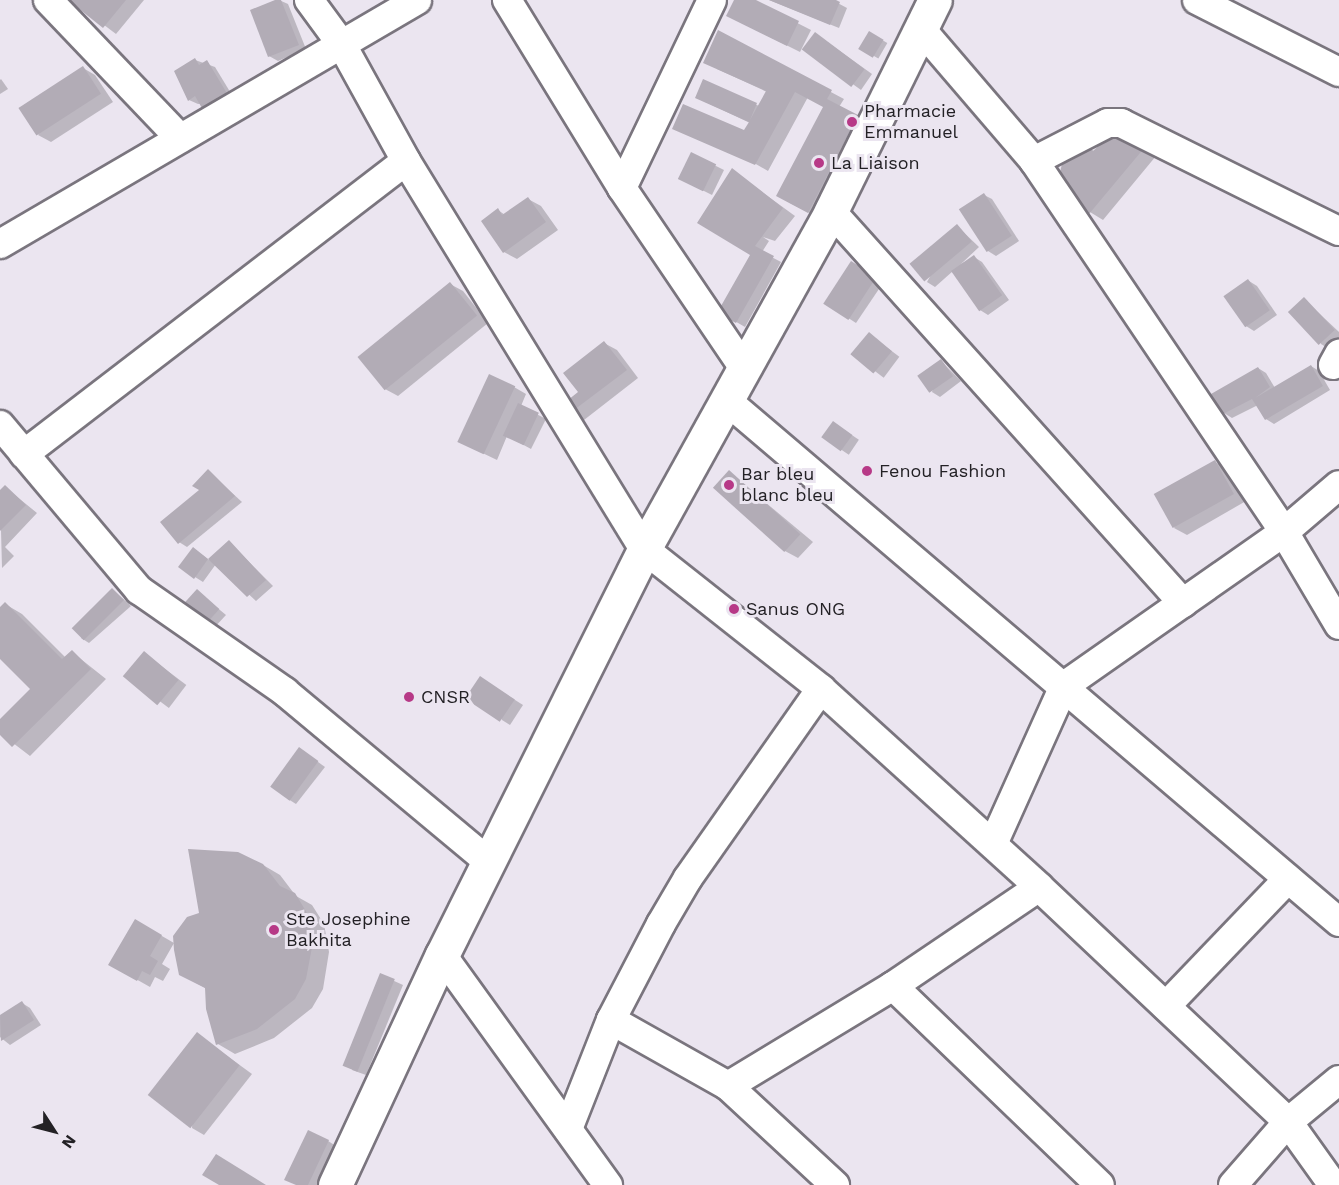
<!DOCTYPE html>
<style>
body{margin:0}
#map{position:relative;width:1339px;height:1185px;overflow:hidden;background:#ebe5f0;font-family:"Work Sans",sans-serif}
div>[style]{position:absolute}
.shadow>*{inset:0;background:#0003;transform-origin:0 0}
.building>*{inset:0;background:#b2acb6;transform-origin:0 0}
.roads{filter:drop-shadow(2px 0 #7a757e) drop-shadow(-2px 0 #7a757e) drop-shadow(0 2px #7a757e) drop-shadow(0 -2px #7a757e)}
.minor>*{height:28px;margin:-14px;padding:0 14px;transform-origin:14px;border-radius:14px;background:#fff}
.major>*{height:33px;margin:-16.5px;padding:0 16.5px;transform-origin:16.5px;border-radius:16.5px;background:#fff}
.dots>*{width:16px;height:16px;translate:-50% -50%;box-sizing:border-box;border:3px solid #ebe5f0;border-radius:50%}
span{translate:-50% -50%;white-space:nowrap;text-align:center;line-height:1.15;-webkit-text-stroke:6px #ebe5f0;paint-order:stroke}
.poi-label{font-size:18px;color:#232125}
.left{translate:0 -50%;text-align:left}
.north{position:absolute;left:24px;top:1101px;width:60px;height:60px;-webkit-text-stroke:4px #ebe5f0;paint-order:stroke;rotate:126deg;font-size:16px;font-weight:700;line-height:24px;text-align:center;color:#232125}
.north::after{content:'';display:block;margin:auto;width:21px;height:27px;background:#232125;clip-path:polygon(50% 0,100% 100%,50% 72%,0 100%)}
</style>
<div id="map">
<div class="shadow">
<div style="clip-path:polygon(71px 0,144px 0,116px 34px)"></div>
<div style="clip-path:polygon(279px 0,288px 4px,306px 49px,278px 61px,269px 56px)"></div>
<div style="clip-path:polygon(735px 0,752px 0,811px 30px,800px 52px,740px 22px)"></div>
<div style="clip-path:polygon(769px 0,832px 0,847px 8px,839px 28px)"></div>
<div style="clip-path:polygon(718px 32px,844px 99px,839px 107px,870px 124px,821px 219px,790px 203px,825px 107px,808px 97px,768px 171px,742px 156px,750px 123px,697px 98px,704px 81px,759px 106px,767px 92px,717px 69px)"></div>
<div style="left:870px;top:33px;width:20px;height:18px;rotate:30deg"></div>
<div style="clip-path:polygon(823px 39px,872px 74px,861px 90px,804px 49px)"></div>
<div style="clip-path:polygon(195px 60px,215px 67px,235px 100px,198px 104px,189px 100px)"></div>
<div style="clip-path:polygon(83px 68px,95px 75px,113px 102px,51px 142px,38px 135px)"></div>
<div style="clip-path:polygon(1px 79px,8px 89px,0 94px,0 80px)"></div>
<div style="clip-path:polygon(1116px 131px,1156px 156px,1103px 220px,1090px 212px,1086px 147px,1094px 151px)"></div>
<div style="clip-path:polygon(692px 154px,724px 170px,712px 195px,688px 183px)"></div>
<div style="clip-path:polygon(732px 170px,795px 216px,775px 241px,763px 237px,769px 241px,762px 252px,781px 262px,745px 327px,719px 312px,752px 255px)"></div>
<div style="clip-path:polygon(984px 195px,992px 199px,1019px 241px,996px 256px,988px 251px)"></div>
<div style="clip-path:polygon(528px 199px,541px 206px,558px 230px,517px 259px,504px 252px,498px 210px,505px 215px)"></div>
<div style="clip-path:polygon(957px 226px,979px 247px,961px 264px,974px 257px,982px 262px,1009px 300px,988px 315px,980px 310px,953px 271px,935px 287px,927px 282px)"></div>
<div style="clip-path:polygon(860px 267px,883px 283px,856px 323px,825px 303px)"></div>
<div style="clip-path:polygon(1249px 281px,1257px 286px,1277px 315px,1254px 331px,1246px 326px)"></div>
<div style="clip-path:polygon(450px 284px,463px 291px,488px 323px,398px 396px,385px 389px)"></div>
<div style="clip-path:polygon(1304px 299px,1339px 332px,1339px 339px,1329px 349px,1321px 344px)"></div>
<div style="left:869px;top:334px;width:38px;height:26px;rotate:37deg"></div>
<div style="clip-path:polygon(604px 343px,617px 350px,638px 378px,584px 420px,571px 412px)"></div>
<div style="clip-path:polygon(941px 361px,961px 381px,940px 397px,932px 392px)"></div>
<div style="clip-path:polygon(1311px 366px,1319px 371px,1330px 390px,1274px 424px,1266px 419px,1258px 405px,1232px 418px,1224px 413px,1258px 368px,1266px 373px,1275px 388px)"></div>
<div style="clip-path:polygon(514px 387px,526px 394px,521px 406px,546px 419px,531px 449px,507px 436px,497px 460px,472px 448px)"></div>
<div style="left:834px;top:423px;width:30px;height:18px;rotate:34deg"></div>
<div style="clip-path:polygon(1215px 462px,1228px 469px,1246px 501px,1187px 535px,1174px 528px)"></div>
<div style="clip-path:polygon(208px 471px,242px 502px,187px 547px,179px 542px)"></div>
<div style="clip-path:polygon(729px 472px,813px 542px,798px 558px,785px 551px)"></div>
<div style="clip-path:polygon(5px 487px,37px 513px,5px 547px,14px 556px,2px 568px,0 492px)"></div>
<div style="clip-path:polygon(229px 542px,273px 586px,256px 601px,216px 564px,203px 582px,195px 577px,201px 554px,209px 560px)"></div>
<div style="clip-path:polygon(113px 590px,131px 606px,89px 643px,81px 638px)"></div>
<div style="clip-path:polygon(197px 591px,226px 615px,213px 629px,205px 624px)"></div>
<div style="clip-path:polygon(5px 604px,22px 614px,66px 658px,72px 652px,106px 679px,30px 756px,0 733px,0 721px,32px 689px,0 657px,0 609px)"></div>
<div style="left:144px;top:653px;width:53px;height:29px;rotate:37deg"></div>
<div style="clip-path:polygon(488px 683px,523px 705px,510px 725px,502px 720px)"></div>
<div style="clip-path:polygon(300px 749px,325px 767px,296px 804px,288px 799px)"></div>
<div style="clip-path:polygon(263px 865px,280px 875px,296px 896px,312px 905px,324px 924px,329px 952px,323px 989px,312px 1008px,274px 1038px,235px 1054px,218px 1044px,207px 989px,180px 974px,200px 913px)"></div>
<div style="clip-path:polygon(136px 921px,174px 943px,162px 964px,170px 969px,163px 981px,155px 977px,150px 987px,111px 965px)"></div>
<div style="clip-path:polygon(381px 975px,403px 985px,366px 1075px,352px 1070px)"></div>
<div style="clip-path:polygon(22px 1003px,30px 1008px,41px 1025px,10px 1045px,0 1037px,0 1017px)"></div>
<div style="clip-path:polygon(197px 1034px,252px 1074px,204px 1135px,192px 1128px)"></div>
<div style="clip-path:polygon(328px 1141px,336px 1146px,318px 1185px,297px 1185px)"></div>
</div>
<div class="building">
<div style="clip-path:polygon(68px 0,126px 0,103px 28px)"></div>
<div style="clip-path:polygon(275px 0,281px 0,299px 45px,268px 57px,250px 10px)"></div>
<div style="clip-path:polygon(734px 0,756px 0,799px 21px,787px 46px,726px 16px)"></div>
<div style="clip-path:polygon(769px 0,836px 0,840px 2px,830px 25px)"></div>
<div style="clip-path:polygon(718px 30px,832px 90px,827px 99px,858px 115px,808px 213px,776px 196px,823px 107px,795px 92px,755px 165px,672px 129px,683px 104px,744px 130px,749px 122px,695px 98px,703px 79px,757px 103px,750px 120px,766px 91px,703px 63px)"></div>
<div style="left:869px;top:31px;width:17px;height:21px;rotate:31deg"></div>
<div style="left:815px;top:32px;width:62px;height:22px;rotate:37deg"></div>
<div style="clip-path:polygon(195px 58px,199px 65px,207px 60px,228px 95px,203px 110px,195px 96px,188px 101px,174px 71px)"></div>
<div style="left:83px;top:66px;width:33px;height:77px;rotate:57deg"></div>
<div style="clip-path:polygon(1116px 130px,1145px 147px,1089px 214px,1059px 176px,1063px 160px,1086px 145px,1093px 151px)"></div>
<div style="left:691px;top:152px;width:28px;height:30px;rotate:26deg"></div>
<div style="clip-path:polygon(732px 168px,783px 208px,755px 246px,774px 256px,736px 323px,717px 313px,750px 255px,697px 223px)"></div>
<div style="left:984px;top:193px;width:51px;height:30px;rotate:57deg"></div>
<div style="clip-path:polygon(528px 197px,546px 222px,503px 253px,481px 221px,498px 208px,502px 215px)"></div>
<div style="left:957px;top:224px;width:23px;height:62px;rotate:50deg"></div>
<div style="left:974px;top:255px;width:49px;height:28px;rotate:55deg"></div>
<div style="left:851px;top:261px;width:30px;height:51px;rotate:33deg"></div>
<div style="left:1248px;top:279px;width:38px;height:30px;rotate:55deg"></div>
<div style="left:450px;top:282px;width:43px;height:119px;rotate:51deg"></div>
<div style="left:1304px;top:297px;width:45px;height:22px;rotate:47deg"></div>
<div style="left:869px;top:332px;width:30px;height:29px;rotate:40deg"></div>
<div style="clip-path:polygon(604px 341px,627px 370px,570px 413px,563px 404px,578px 392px,563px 373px)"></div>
<div style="left:941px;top:359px;width:21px;height:29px;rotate:55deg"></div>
<div style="clip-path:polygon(1311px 365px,1323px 386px,1265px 420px,1252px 399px,1223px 414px,1211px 394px,1258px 367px,1270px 387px,1255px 398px)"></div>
<div style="left:489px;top:374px;width:29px;height:75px;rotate:25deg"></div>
<div style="left:518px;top:403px;width:23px;height:36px;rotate:25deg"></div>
<div style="left:833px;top:421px;width:24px;height:20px;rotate:36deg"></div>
<div style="left:1215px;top:460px;width:39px;height:70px;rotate:61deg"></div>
<div style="clip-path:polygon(208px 469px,235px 496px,178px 544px,160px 522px,199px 490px,192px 486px)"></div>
<div style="left:729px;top:470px;width:96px;height:24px;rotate:42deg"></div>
<div style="clip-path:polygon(5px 485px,26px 505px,0 531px,0 490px)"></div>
<div style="clip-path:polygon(229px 540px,266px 580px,247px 597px,208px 559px,194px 579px,178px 567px,193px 547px,208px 559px)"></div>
<div style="left:112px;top:588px;width:17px;height:57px;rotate:45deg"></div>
<div style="left:197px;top:589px;width:30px;height:22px;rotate:42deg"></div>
<div style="clip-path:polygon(5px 602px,62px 659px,72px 650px,91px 669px,12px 747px,0 735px,0 719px,30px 689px,0 659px,0 607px)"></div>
<div style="left:144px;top:651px;width:45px;height:33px;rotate:40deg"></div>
<div style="left:480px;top:676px;width:42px;height:27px;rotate:34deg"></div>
<div style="left:299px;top:747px;width:24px;height:49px;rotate:36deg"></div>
<div style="clip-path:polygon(188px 849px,238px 852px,263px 864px,280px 886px,295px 893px,307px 913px,313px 942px,306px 979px,295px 999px,257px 1029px,216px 1045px,206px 1009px,205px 988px,179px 975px,174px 950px,173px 936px,187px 917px,199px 913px)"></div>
<div style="clip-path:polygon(135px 919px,162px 935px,150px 956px,158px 961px,150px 975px,142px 971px,137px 981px,108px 965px)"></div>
<div style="left:380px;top:973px;width:16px;height:100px;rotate:22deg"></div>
<div style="clip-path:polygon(22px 1001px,34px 1020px,1px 1041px,0 1015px)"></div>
<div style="left:197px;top:1032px;width:54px;height:80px;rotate:38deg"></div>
<div style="clip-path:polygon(308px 1130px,329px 1140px,308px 1185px,296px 1185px,284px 1180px)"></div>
<div style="clip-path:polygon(216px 1154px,266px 1185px,219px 1185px,202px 1175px)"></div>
</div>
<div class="roads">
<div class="minor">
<div style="left:48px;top:0;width:191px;rotate:46.3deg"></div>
<div style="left:309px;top:0;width:56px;rotate:53.7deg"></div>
<div style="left:342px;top:45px;width:132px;rotate:61.1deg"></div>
<div style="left:406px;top:161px;width:455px;rotate:58.5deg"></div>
<div style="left:644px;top:549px;width:226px;rotate:38.3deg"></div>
<div style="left:821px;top:689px;width:294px;rotate:42.2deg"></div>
<div style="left:1039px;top:887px;width:342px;rotate:43.3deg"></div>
<div style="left:1288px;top:1122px;width:77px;rotate:54.5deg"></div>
<div style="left:507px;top:0;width:220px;rotate:58.5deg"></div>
<div style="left:622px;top:188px;width:216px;rotate:55.9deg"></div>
<div style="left:1197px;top:0;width:159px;rotate:26.9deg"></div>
<div style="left:921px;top:29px;width:174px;rotate:49.4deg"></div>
<div style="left:1034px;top:161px;width:447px;rotate:56deg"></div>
<div style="left:1284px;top:532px;width:108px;rotate:59.4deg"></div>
<div style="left:1034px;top:161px;width:83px;rotate:-27.2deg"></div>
<div style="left:1108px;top:123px;width:13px"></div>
<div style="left:1121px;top:123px;width:243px;rotate:26.4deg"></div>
<div style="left:622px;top:188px;width:208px;rotate:-64.4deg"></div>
<div style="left:831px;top:211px;width:527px;rotate:48.08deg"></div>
<div style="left:0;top:244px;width:483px;rotate:-30.3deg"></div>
<div style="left:1333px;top:365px;width:13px;rotate:-61deg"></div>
<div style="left:726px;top:400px;width:805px;rotate:40.42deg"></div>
<div style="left:0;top:425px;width:216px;rotate:49.9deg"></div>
<div style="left:139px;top:590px;width:178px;rotate:34.9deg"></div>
<div style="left:285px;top:692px;width:264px;rotate:39.8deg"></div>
<div style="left:24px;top:454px;width:481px;rotate:-37.5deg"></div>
<div style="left:993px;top:844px;width:173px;rotate:-65.8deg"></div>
<div style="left:1064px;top:686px;width:269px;rotate:-35deg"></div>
<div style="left:1284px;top:532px;width:72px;rotate:-40.5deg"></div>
<div style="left:442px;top:955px;width:284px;rotate:54.2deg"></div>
<div style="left:893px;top:986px;width:287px;rotate:43.9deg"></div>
<div style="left:1166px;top:1006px;width:176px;rotate:-46.2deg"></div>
<div style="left:611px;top:1020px;width:134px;rotate:29.4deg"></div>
<div style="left:728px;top:1086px;width:146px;rotate:42.8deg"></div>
<div style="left:728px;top:1086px;width:193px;rotate:-31.2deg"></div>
<div style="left:893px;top:986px;width:176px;rotate:-34.1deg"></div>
<div style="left:568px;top:1129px;width:117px;rotate:-68.5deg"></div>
<div style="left:611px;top:1020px;width:108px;rotate:-62.5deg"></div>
<div style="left:661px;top:924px;width:53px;rotate:-59.6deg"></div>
<div style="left:688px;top:878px;width:231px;rotate:-54.9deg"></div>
<div style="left:1233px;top:1185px;width:84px;rotate:-48.9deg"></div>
<div style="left:1288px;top:1122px;width:66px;rotate:-39.5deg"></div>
</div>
<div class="major">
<div style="left:335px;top:1185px;width:254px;rotate:-65.1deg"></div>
<div style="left:442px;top:955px;width:453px;rotate:-63.5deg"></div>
<div style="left:644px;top:549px;width:386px;rotate:-61deg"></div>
<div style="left:831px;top:211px;width:235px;rotate:-63.8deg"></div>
</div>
</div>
<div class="dots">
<div style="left:852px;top:122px;background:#b73987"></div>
<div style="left:819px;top:163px;background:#b73987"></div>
<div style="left:867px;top:471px;background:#b73987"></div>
<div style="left:729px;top:485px;background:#b73987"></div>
<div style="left:734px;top:609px;background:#b73987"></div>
<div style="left:409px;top:697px;background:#b73987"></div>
<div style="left:274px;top:930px;background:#b73987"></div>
</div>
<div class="poi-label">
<span class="left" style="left:864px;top:122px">Pharmacie<br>Emmanuel</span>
<span class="left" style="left:831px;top:163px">La Liaison</span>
<span class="left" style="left:879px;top:471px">Fenou Fashion</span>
<span class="left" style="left:741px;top:485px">Bar bleu<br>blanc bleu</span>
<span class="left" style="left:746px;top:609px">Sanus ONG</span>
<span class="left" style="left:421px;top:697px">CNSR</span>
<span class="left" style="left:286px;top:930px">Ste Josephine<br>Bakhita</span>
</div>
<div class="north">N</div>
</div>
